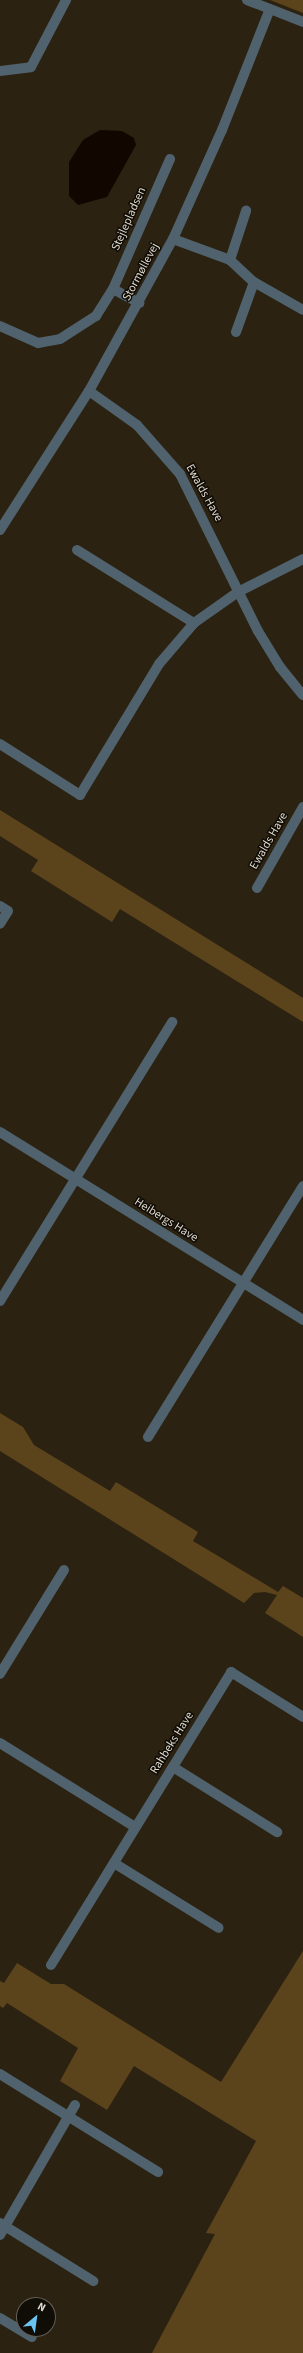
<!DOCTYPE html>
<meta charset="utf-8">
<style>
body{margin:0}
#map{position:relative;width:303px;height:2353px;overflow:hidden;background:#2c2211;font-family:"Source Sans 3",sans-serif}
div>[style]{position:absolute}
.green>*{inset:0;background:#5b441c}
.water>*{inset:0;background:#110700}
.service>*{height:10px;margin:-5px;padding:0 5px;transform-origin:5px;border-radius:5px;background:#4f626d}
.minor>*{height:10px;margin:-5px;padding:0 5px;transform-origin:5px;border-radius:5px;background:#4f626d}
span{translate:-50% -50%;white-space:nowrap;text-align:center;line-height:1.15;-webkit-text-stroke:3px #100c06;paint-order:stroke}
.street-label{font-size:12px;color:#dfd9ce}
.north{position:absolute;left:16px;top:2297px;width:40px;height:40px;box-sizing:border-box;background:#100c06;border:1px solid #635e56;border-radius:50%;rotate:29deg;font-size:11px;font-weight:700;line-height:16px;text-align:center;color:#dfd9ce}
.north::after{content:'';display:block;margin:auto;width:14px;height:18px;background:#6ac3f1;clip-path:polygon(50% 0,100% 100%,50% 72%,0 100%)}
</style>
<div id="map">
<div class="green">
<div style="clip-path:polygon(270px 0,303px 0,303px 13px)"></div>
<div style="clip-path:polygon(0 810px,303px 998px,303px 1022px,120px 909px,112px 922px,31px 871px,38px 860px,0 836px)"></div>
<div style="clip-path:polygon(0 1413px,23px 1427px,34px 1445px,110px 1491px,116px 1482px,198px 1532px,193px 1541px,278px 1592px,283px 1586px,303px 1598px,303px 1637px,265px 1613px,277px 1595px,265px 1592px,254px 1593px,244px 1603px,0 1451px)"></div>
<div style="clip-path:polygon(303px 1951px,303px 2353px,152px 2353px,215px 2234px,206px 2233px,256px 2141px,134px 2066px,107px 2110px,60px 2081px,78px 2048px,7px 2003px,3px 2008px,0 2006px,0 1981px,4px 1983px,17px 1963px,51px 1984px,64px 1984px,221px 2082px)"></div>
</div>
<div class="water">
<div style="clip-path:polygon(100px 130px,122px 131px,134px 138px,136px 145px,107px 197px,78px 205px,69px 196px,69px 162px,83px 140px)"></div>
</div>
<div class="service">
<div style="left:0;top:744px;width:95px;rotate:32.5deg"></div>
<div style="left:231px;top:1672px;width:85px;rotate:32deg"></div>
<div style="left:173px;top:1767px;width:123px;rotate:32deg"></div>
<div style="left:114px;top:1863px;width:123px;rotate:31.8deg"></div>
<div style="left:0;top:2074px;width:186px;rotate:31.8deg"></div>
<div style="left:0;top:2223px;width:110px;rotate:31.9deg"></div>
</div>
<div class="minor">
<div style="left:247px;top:0;width:60px;rotate:21.4deg"></div>
<div style="left:0;top:71px;width:31px;rotate:-7deg"></div>
<div style="left:31px;top:67px;width:76px;rotate:-62.4deg"></div>
<div style="left:173px;top:239px;width:61px;rotate:20.2deg"></div>
<div style="left:230px;top:260px;width:33px;rotate:43deg"></div>
<div style="left:254px;top:282px;width:56px;rotate:29.7deg"></div>
<div style="left:230px;top:260px;width:52px;rotate:-71.9deg"></div>
<div style="left:113px;top:289px;width:30px;rotate:28deg"></div>
<div style="left:0;top:326px;width:42px;rotate:24.1deg"></div>
<div style="left:38px;top:343px;width:22px;rotate:-10deg"></div>
<div style="left:60px;top:339px;width:43px;rotate:-32.6deg"></div>
<div style="left:96px;top:316px;width:32px;rotate:-58deg"></div>
<div style="left:113px;top:289px;width:142px;rotate:-66.3deg"></div>
<div style="left:236px;top:332px;width:53px;rotate:-70.2deg"></div>
<div style="left:89px;top:391px;width:59px;rotate:35.3deg"></div>
<div style="left:137px;top:425px;width:65px;rotate:48.7deg"></div>
<div style="left:180px;top:474px;width:175px;rotate:63.6deg"></div>
<div style="left:258px;top:631px;width:42px;rotate:58.6deg"></div>
<div style="left:280px;top:667px;width:36px;rotate:51deg"></div>
<div style="left:0;top:530px;width:165px;rotate:-57.4deg"></div>
<div style="left:89px;top:391px;width:174px;rotate:-61.1deg"></div>
<div style="left:173px;top:239px;width:120px;rotate:-65.8deg"></div>
<div style="left:222px;top:130px;width:130px;rotate:-68.4deg"></div>
<div style="left:77px;top:550px;width:138px;rotate:32deg"></div>
<div style="left:80px;top:795px;width:153px;rotate:-58.9deg"></div>
<div style="left:159px;top:664px;width:54px;rotate:-49.5deg"></div>
<div style="left:194px;top:623px;width:54px;rotate:-35.2deg"></div>
<div style="left:238px;top:592px;width:73px;rotate:-26.9deg"></div>
<div style="left:257px;top:888px;width:93px;rotate:-60.4deg"></div>
<div style="left:0;top:906px;width:9px;rotate:32deg"></div>
<div style="left:8px;top:911px;width:15px;rotate:122deg"></div>
<div style="left:0;top:1132px;width:357px;rotate:31.8deg"></div>
<div style="left:0;top:1301px;width:328px;rotate:-58.3deg"></div>
<div style="left:148px;top:1437px;width:295px;rotate:-58.3deg"></div>
<div style="left:0;top:1674px;width:122px;rotate:-58.4deg"></div>
<div style="left:0;top:1743px;width:159px;rotate:31.9deg"></div>
<div style="left:51px;top:1965px;width:344px;rotate:-58.4deg"></div>
<div style="left:0;top:2235px;width:150px;rotate:-60deg"></div>
<div style="left:0;top:2318px;width:37px;rotate:31deg"></div>
</div>
<div class="street-label">
<span style="left:129px;top:219px;rotate:-66deg">Stejlepladsen</span>
<span style="left:141px;top:272px;rotate:-62deg">Stormøllevej</span>
<span style="left:204px;top:493px;rotate:61deg">Ewalds Have</span>
<span style="left:269px;top:841px;rotate:-60deg">Ewalds Have</span>
<span style="left:166px;top:1220px;rotate:32deg">Heibergs Have</span>
<span style="left:172px;top:1743px;rotate:-58deg">Rahbeks Have</span>
</div>
<div class="north">N</div>
</div>
